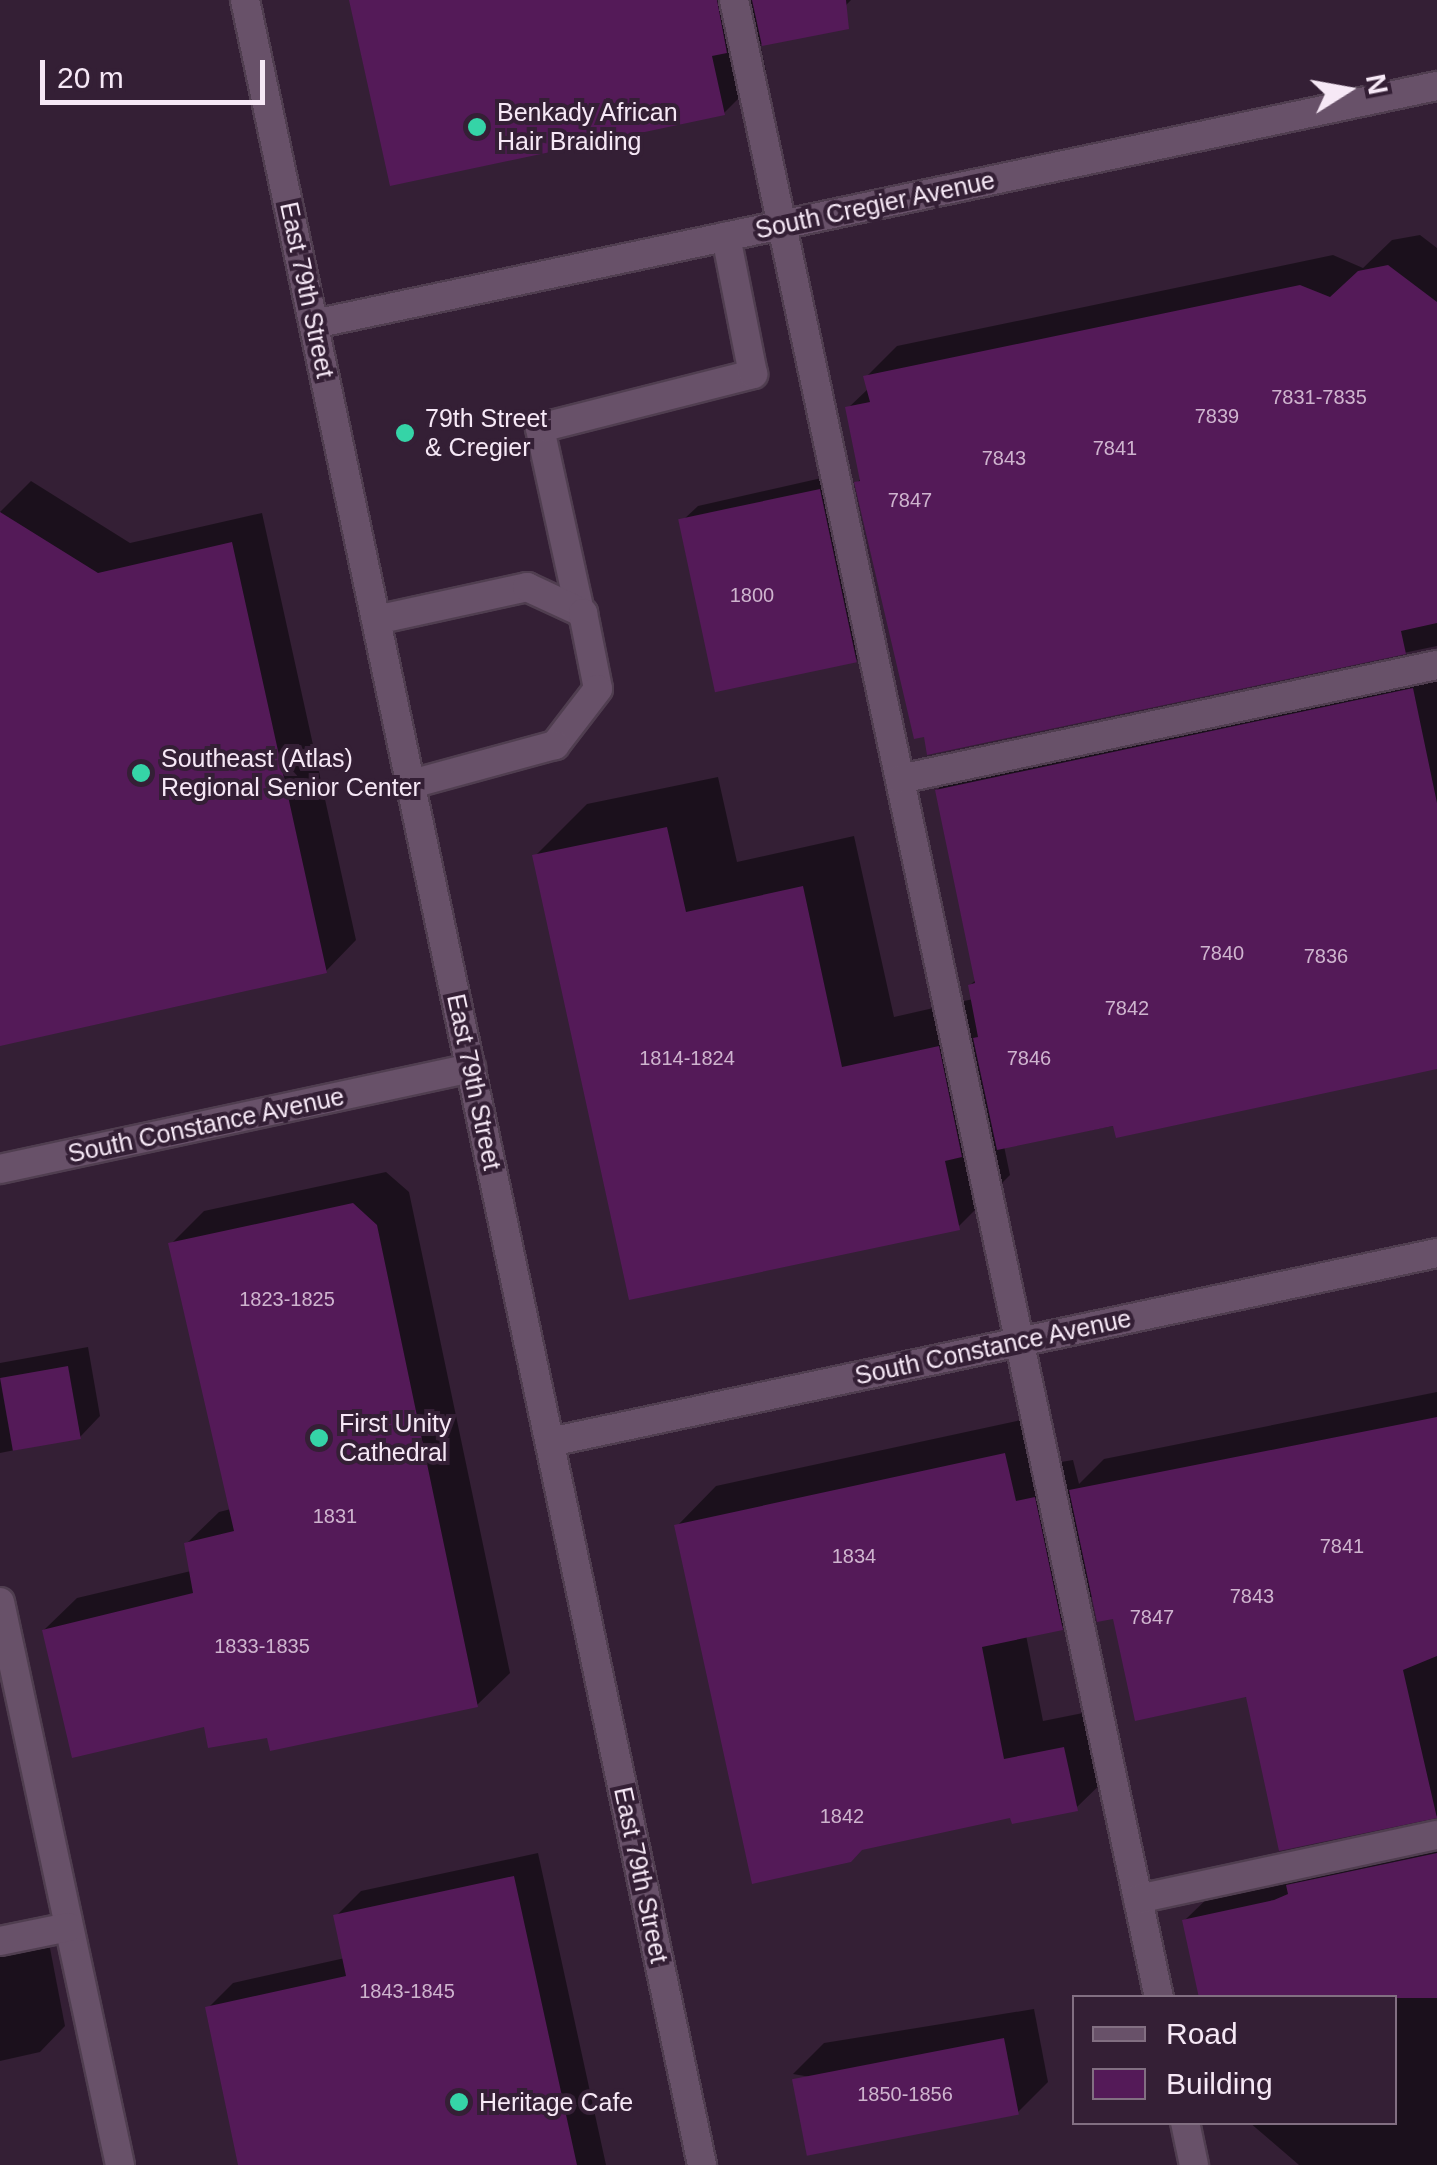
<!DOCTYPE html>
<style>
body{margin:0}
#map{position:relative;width:1437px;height:2165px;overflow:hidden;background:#341f35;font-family:Arial,sans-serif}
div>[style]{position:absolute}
.shadow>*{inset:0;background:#0007}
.building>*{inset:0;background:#541a58;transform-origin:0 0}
.roads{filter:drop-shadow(2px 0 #503e50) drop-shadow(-2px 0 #503e50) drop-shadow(0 2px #503e50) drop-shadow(0 -2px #503e50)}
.service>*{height:28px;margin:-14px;padding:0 14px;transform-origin:14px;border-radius:14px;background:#685169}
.minor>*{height:28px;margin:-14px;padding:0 14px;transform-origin:14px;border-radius:14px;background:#685169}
.secondary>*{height:28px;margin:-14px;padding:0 14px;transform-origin:14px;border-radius:14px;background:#685169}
.dots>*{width:28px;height:28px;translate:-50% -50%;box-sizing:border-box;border:5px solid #341f35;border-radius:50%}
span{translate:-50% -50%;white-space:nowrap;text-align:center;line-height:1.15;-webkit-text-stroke:8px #341f35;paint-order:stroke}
.number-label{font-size:20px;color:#ceb4ce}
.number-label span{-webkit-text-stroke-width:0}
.poi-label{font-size:25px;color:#f6e8f6}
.left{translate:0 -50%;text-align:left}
.street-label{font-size:25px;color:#f6e8f6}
.legend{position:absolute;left:1072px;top:1995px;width:325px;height:130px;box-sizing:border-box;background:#341f35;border:2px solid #826f82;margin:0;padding:12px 18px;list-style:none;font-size:30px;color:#f6e8f6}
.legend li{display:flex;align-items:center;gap:20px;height:50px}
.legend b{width:50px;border:2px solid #826f82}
.north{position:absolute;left:1297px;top:40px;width:100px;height:100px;-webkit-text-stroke:8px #341f35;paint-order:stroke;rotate:79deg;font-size:28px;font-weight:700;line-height:40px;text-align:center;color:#f6e8f6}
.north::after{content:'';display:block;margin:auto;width:35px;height:45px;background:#f6e8f6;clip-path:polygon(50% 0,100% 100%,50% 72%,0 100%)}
.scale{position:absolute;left:40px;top:60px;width:225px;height:45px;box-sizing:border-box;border:5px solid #f6e8f6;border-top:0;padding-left:12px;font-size:30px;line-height:35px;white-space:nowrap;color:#f6e8f6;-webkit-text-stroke:8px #341f35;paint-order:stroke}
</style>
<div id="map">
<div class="shadow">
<div style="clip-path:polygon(352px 0,851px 0,819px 33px,760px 44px,766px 71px,724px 113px)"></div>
<div style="clip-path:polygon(1420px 235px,1437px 248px,1437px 646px,929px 752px,857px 483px,862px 477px,848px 408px,869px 388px,866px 377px,897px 346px,1333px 255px,1363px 268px,1392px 240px)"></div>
<div style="clip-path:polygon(835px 475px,871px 644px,856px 660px,682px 521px,698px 506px)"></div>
<div style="clip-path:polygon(31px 481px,130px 543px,262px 513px,356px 940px,326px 971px,0 1043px,0 512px)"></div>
<div style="clip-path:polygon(1437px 660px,1437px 1067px,1004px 1146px,1010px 1175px,958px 1227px,535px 856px,587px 804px,718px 777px,737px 862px,854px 836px,894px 1017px,973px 999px,970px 985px,977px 979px,937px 790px,968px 759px)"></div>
<div style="clip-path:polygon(386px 1172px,409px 1192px,510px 1673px,477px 1705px,206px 1724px,44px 1630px,77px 1598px,191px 1571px,186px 1544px,219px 1512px,231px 1509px,171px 1244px,204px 1211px)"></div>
<div style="clip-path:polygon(88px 1347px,100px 1416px,80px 1437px,0 1453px,0 1363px)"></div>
<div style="clip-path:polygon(1437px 1392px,1437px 1816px,1115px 1616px,1094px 1595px,1062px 1627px,1026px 1635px,1043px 1721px,1103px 1709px,1116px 1769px,1076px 1808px,1012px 1815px,677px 1526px,716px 1486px,1044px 1415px,1055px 1463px,1073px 1460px,1079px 1484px,1104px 1459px)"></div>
<div style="clip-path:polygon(1437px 1829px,1437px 2165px,1299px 2165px,1249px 2122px,1394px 2122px,1394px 1998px,1185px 1920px,1218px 1888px)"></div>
<div style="clip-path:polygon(538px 1853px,606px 2165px,348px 2165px,208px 2008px,233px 1983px,345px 1958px,336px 1916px,361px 1891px)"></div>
<div style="clip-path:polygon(49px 1943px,65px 2026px,40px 2052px,0 2061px,0 1955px)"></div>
<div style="clip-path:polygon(1034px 2009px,1048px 2082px,1017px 2113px,793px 2074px,824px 2043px)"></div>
</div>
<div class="building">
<div style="clip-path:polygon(349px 0,717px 0,727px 53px,712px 56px,725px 115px,390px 186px)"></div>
<div style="clip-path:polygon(752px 0,846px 0,849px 29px,762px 46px)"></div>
<div style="clip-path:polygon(1388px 265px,1437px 302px,1437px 623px,1401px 631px,1406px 654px,927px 755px,924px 737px,914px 739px,854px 482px,860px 481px,845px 407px,870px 402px,863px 376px,1300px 285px,1330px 297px,1358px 271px)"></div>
<div style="left:820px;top:489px;width:177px;height:145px;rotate:78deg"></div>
<div style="clip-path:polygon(0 512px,98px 573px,232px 542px,327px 973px,0 1046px)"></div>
<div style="clip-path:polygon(1413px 688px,1437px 803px,1437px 1069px,1116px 1138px,1113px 1126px,997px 1150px,973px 1038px,978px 1037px,968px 985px,975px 983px,935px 790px)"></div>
<div style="clip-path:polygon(667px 827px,686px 912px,803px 886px,842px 1067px,939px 1046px,962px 1157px,945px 1161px,960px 1230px,629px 1300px,532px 855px)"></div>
<div style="clip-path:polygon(353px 1203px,377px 1225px,478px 1707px,270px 1751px,267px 1738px,208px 1748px,204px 1727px,72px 1758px,42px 1630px,193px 1593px,184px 1543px,234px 1531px,168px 1243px)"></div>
<div style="left:68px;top:1366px;width:74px;height:69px;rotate:80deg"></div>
<div style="clip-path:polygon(1437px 1417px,1437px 1656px,1403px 1670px,1437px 1818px,1279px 1851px,1246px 1697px,1135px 1721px,1113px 1619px,1097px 1622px,1069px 1490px)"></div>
<div style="clip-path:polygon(1005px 1453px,1016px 1501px,1035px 1497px,1063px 1630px,982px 1647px,1004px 1759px,1064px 1747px,1078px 1811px,1012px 1824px,1010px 1818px,862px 1850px,851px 1862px,752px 1884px,674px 1525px)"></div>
<div style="clip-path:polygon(1437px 1853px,1437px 1998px,1199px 1998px,1182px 1920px,1274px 1900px,1288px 1894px,1286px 1885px)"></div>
<div style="clip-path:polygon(514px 1876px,577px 2165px,238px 2165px,205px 2007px,346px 1976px,333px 1915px)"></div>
<div style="left:1004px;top:2038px;width:78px;height:216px;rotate:79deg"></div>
</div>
<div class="roads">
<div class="service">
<div style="left:734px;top:0;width:2043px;rotate:77.99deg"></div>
<div style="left:580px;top:612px;width:188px;rotate:-102.3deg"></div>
<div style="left:540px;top:428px;width:220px;rotate:-14.2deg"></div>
<div style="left:753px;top:374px;width:140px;rotate:-101.1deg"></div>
<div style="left:376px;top:620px;width:155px;rotate:-12.3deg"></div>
<div style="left:527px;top:587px;width:62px;rotate:24.9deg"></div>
<div style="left:583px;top:613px;width:77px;rotate:78.8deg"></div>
<div style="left:598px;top:689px;width:71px;rotate:127.5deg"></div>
<div style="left:555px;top:745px;width:149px;rotate:164.8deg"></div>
<div style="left:900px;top:779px;width:549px;rotate:-11.99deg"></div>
<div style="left:0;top:1602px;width:576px;rotate:77.97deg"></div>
<div style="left:1138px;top:1899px;width:306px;rotate:-12.1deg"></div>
<div style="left:0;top:1941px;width:70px;rotate:-11.5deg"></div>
<div style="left:1185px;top:2122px;width:44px;rotate:78.2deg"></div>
</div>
<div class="minor">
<div style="left:314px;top:324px;width:1148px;rotate:-11.97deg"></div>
<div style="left:0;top:1169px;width:482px;rotate:-12.1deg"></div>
<div style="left:550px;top:1442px;width:907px;rotate:-12.03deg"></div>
</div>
<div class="secondary">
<div style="left:245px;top:0;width:2213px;rotate:78.08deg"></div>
</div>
</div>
<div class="dots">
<div style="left:477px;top:127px;background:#35d4a7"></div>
<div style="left:405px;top:433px;background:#35d4a7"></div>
<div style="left:141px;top:773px;background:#35d4a7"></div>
<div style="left:319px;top:1438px;background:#35d4a7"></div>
<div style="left:459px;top:2102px;background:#35d4a7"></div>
</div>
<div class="number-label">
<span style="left:1319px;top:397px">7831-7835</span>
<span style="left:1217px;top:416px">7839</span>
<span style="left:1115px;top:448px">7841</span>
<span style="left:1004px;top:458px">7843</span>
<span style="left:910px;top:500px">7847</span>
<span style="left:752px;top:595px">1800</span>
<span style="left:1222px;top:953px">7840</span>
<span style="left:1326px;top:956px">7836</span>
<span style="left:1127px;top:1008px">7842</span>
<span style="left:687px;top:1058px">1814-1824</span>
<span style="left:1029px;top:1058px">7846</span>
<span style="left:287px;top:1299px">1823-1825</span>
<span style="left:335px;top:1516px">1831</span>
<span style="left:1342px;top:1546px">7841</span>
<span style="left:854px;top:1556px">1834</span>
<span style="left:1252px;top:1596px">7843</span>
<span style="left:1152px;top:1617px">7847</span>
<span style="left:262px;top:1646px">1833-1835</span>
<span style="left:842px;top:1816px">1842</span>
<span style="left:407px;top:1991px">1843-1845</span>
<span style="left:905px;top:2094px">1850-1856</span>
</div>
<div class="poi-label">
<span class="left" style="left:497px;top:127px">Benkady African<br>Hair Braiding</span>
<span class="left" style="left:425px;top:433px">79th Street<br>&amp; Cregier</span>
<span class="left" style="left:161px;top:773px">Southeast (Atlas)<br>Regional Senior Center</span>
<span class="left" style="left:339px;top:1438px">First Unity<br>Cathedral</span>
<span class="left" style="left:479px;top:2102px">Heritage Cafe</span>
</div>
<div class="street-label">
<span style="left:875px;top:205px;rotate:-12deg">South Cregier Avenue</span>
<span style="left:307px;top:290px;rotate:78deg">East 79th Street</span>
<span style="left:474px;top:1082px;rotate:78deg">East 79th Street</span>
<span style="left:206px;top:1125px;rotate:-12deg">South Constance Avenue</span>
<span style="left:993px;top:1347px;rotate:-12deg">South Constance Avenue</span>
<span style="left:641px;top:1875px;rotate:78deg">East 79th Street</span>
</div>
<ul class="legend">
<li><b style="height:12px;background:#685169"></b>Road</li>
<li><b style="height:28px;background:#541a58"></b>Building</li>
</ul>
<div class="north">N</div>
<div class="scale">20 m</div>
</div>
